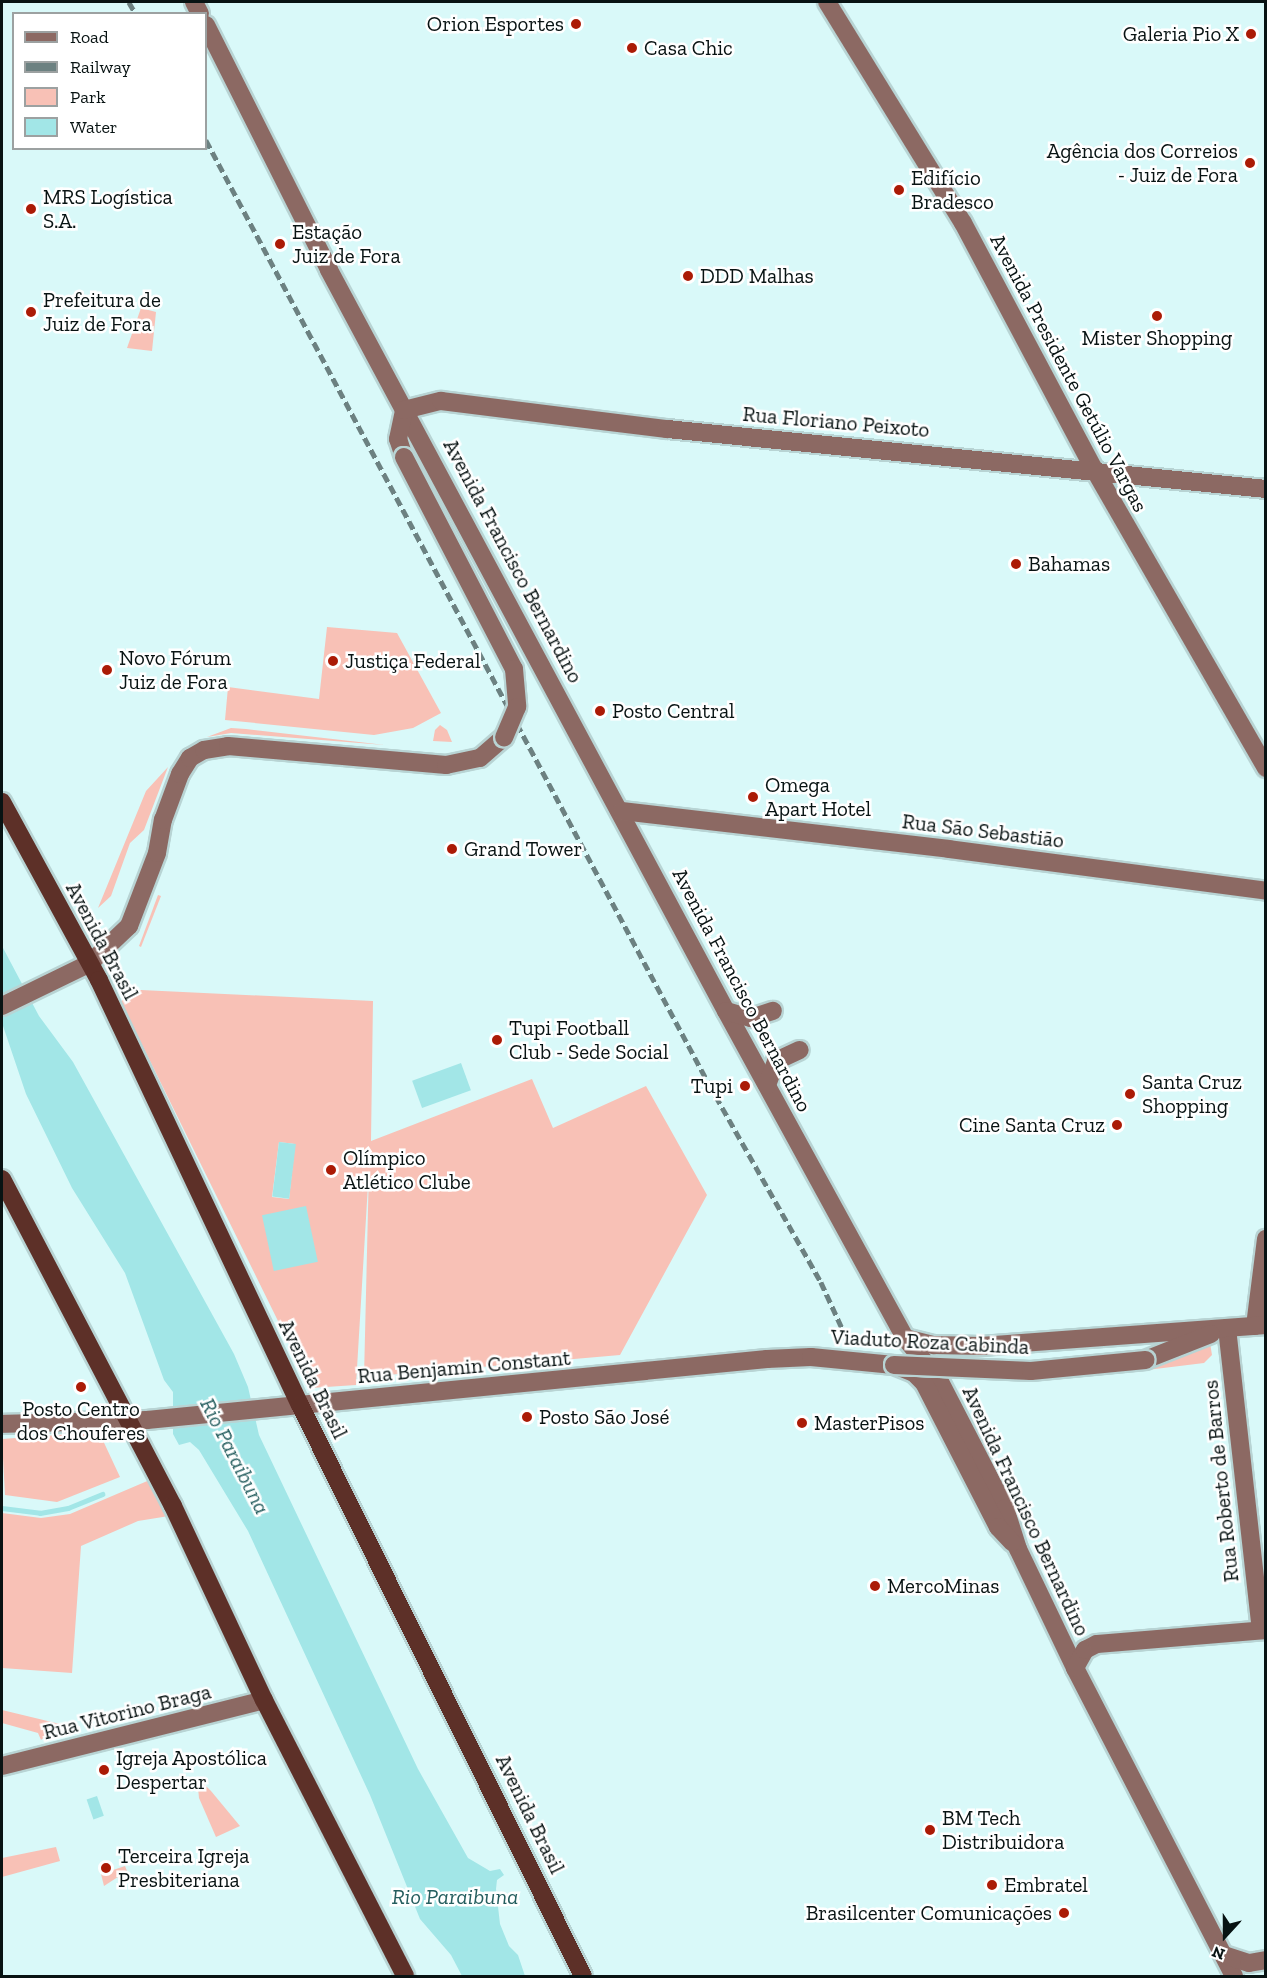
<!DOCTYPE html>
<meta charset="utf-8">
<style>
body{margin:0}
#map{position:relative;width:1267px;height:1978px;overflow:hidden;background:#d9f9f9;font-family:"Zilla Slab",serif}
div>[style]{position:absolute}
.green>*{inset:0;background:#f8c1b6}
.water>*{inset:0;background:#a2e6e7;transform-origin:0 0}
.stream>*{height:4.5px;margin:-2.25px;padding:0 2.25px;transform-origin:2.25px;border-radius:2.25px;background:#a2e6e7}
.roads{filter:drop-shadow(2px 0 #b8d4d4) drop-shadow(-2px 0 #b8d4d4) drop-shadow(0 2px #b8d4d4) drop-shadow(0 -2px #b8d4d4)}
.secondary>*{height:18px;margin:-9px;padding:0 9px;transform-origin:9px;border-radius:9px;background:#8c6963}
.highway>*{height:18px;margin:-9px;padding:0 9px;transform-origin:9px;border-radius:9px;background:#5d3028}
.rail>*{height:4.5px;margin-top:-2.25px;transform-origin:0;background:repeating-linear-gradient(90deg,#6c8181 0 9px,transparent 0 13.5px)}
.bridges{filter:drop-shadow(2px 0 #b8d4d4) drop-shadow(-2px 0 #b8d4d4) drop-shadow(0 2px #b8d4d4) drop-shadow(0 -2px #b8d4d4)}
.secondary-bridge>*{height:18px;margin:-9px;padding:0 9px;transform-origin:9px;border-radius:9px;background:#8c6963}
.dots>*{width:16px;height:16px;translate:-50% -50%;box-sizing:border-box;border:3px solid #fff;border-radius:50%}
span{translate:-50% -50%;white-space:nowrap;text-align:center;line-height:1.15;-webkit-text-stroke:5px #fff;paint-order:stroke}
.poi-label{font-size:21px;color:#081313}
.right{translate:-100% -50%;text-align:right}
.left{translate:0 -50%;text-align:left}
.street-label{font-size:21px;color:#081313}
.water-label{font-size:22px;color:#255e5f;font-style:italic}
.frame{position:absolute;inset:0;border:3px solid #081313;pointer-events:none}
.legend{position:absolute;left:12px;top:12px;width:195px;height:138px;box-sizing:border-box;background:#fff;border:2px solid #9ca1a1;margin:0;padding:8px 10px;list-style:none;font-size:18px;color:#081313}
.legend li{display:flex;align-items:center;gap:12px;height:30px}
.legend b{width:30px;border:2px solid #9ca1a1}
.north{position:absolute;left:1195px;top:1906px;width:60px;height:60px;-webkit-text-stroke:4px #fff;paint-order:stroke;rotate:201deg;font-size:16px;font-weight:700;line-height:24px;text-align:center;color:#081313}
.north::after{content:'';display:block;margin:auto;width:21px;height:27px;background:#081313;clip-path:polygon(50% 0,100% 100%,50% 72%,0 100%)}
</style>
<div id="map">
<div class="green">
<div style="clip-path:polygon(141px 308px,156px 312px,152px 351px,127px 348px)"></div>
<div style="clip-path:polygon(327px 627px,397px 633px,441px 713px,413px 728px,374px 735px,225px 720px,228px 687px,319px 699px)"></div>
<div style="clip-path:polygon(440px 725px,447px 730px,452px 742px,433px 741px,435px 730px)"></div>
<div style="clip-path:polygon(231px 728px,246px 729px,385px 745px,231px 733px,207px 737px)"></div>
<div style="clip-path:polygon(168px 767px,144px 830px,130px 843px,111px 896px,98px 908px,146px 791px)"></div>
<div style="clip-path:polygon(158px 895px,161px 896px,141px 947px,139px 946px)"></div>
<div style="clip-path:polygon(evenodd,141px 990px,373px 1001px,371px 1141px,532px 1079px,553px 1128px,646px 1086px,707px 1195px,620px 1355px,364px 1377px,369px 1168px,356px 1385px,311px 1388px,121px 1002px,129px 991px,141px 990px,279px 1142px,295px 1144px,289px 1199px,272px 1197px,279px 1142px)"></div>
<div style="clip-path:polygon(1210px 1343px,1212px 1355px,1204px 1363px,1147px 1370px)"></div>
<div style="clip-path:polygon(99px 1432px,120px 1477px,57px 1502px,5px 1495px,2px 1439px)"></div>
<div style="clip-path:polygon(152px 1479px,169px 1516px,138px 1521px,81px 1546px,72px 1673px,2px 1668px,2px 1513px,41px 1518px,70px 1514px)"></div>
<div style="clip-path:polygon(2px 1710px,60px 1724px,41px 1740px,38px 1733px,2px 1723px)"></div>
<div style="clip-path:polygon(197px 1777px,211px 1791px,240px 1826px,216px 1837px,199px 1798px)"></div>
<div style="clip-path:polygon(56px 1847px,60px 1861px,2px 1877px,2px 1858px)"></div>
<div style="clip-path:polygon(125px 1866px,127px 1871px,104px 1886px,101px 1874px)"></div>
</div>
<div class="water">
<div style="clip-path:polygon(2px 946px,39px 1016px,73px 1062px,234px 1354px,248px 1387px,259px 1435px,418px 1769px,468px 1858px,490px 1871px,500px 1869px,504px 1875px,497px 1880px,496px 1889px,500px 1924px,509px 1946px,518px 1955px,525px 1976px,462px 1976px,451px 1955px,420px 1919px,370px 1795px,248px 1531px,199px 1450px,190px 1442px,179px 1445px,173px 1434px,173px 1392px,164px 1380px,125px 1273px,72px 1188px,26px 1094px,2px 1023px)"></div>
<div style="left:461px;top:1063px;width:29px;height:52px;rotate:70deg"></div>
<div style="left:279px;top:1142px;width:17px;height:55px;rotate:7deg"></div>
<div style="left:306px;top:1206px;width:57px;height:45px;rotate:78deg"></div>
<div style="left:97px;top:1796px;width:21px;height:11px;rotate:71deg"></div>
</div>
<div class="stream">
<div style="left:2px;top:1508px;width:38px;rotate:7deg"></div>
<div style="left:40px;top:1513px;width:28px;rotate:-10deg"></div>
<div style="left:68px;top:1508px;width:37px;rotate:-22deg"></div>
</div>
<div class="roads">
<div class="secondary">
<div style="left:194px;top:2px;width:13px;rotate:63deg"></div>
<div style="left:827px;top:2px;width:259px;rotate:58.4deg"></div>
<div style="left:963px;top:223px;width:279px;rotate:62deg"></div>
<div style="left:1094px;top:469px;width:345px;rotate:60.1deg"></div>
<div style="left:206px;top:25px;width:274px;rotate:63.3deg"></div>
<div style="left:329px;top:270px;width:841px;rotate:61.82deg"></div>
<div style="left:726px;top:1011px;width:373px;rotate:61.3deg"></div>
<div style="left:905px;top:1338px;width:52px;rotate:50.5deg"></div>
<div style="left:938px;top:1378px;width:146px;rotate:62.7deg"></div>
<div style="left:1005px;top:1508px;width:43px;rotate:72.4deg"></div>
<div style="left:1018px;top:1549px;width:132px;rotate:64.4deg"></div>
<div style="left:1075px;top:1668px;width:347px;rotate:62.7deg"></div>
<div style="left:404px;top:457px;width:19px;rotate:-108deg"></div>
<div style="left:398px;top:439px;width:30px;rotate:-78deg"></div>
<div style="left:404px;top:410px;width:38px;rotate:-14deg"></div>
<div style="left:441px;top:401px;width:228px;rotate:7.1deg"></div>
<div style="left:667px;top:429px;width:602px;rotate:5.72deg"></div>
<div style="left:622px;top:811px;width:329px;rotate:6.6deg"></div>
<div style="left:949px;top:849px;width:320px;rotate:7.5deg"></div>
<div style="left:2px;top:1006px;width:98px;rotate:-26deg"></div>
<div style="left:90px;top:963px;width:54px;rotate:-43.5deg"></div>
<div style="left:129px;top:926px;width:78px;rotate:-69deg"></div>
<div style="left:157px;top:853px;width:34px;rotate:-80deg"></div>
<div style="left:163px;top:820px;width:49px;rotate:-69.7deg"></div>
<div style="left:180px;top:774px;width:19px;rotate:-58deg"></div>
<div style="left:190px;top:758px;width:16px;rotate:-30deg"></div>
<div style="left:204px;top:750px;width:24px;rotate:-9deg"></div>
<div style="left:228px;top:746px;width:219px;rotate:5deg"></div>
<div style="left:446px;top:765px;width:35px;rotate:-12deg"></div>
<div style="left:480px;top:758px;width:32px;rotate:-41deg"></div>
<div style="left:726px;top:1011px;width:26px;rotate:16deg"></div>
<div style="left:751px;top:1018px;width:23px;rotate:-18deg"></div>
<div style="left:767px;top:1085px;width:26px;rotate:-69deg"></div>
<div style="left:776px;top:1061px;width:26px;rotate:-25deg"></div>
<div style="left:1255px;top:1326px;width:88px;rotate:-82.8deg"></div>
<div style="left:1227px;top:1328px;width:304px;rotate:83.6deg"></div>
<div style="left:905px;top:1338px;width:30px;rotate:14deg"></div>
<div style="left:934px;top:1345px;width:47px;rotate:1.2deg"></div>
<div style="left:981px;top:1346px;width:286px;rotate:-4.2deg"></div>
<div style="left:1145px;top:1360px;width:71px;rotate:-21.5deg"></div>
<div style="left:2px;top:1424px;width:145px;rotate:-1.6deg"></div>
<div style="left:147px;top:1420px;width:623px;rotate:-5.62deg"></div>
<div style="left:767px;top:1359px;width:44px;rotate:-2.6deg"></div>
<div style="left:811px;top:1357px;width:83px;rotate:5.5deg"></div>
<div style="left:894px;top:1365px;width:22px;rotate:22deg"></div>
<div style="left:914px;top:1373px;width:14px;rotate:45deg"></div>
<div style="left:924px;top:1383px;width:162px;rotate:62.8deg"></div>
<div style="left:998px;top:1527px;width:21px;rotate:47deg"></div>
<div style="left:1075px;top:1668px;width:21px;rotate:-61deg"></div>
<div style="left:1085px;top:1650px;width:13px;rotate:-27deg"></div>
<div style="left:1097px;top:1644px;width:170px;rotate:-4.7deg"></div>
<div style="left:2px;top:1766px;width:270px;rotate:-14.1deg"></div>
<div style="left:1224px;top:1955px;width:26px;rotate:18deg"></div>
<div style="left:1249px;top:1963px;width:17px;rotate:-10deg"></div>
</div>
<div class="highway">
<div style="left:2px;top:802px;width:203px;rotate:61.4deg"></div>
<div style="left:99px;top:980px;width:470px;rotate:64.7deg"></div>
<div style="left:300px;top:1405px;width:637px;rotate:63.64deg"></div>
<div style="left:2px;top:1179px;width:369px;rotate:62.4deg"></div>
<div style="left:173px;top:1506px;width:214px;rotate:64.9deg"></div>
<div style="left:264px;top:1700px;width:310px;rotate:62.9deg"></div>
</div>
</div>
<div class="rail">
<div style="left:129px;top:2px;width:14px;rotate:60deg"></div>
<div style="left:206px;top:140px;width:1070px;rotate:61.95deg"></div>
<div style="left:709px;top:1084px;width:227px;rotate:60.5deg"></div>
<div style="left:821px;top:1282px;width:53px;rotate:65.4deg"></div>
</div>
<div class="bridges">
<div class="secondary-bridge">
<div style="left:404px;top:457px;width:239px;rotate:62.6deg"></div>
<div style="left:514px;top:669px;width:38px;rotate:85deg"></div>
<div style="left:517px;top:707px;width:33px;rotate:113deg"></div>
<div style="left:894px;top:1365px;width:137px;rotate:2.5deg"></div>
<div style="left:1031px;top:1371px;width:115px;rotate:-5.5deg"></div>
</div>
</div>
<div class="dots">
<div style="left:576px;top:24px;background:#ab1b06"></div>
<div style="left:1251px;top:34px;background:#ab1b06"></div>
<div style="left:632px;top:48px;background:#ab1b06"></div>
<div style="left:1250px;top:163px;background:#ab1b06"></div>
<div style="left:899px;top:190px;background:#ab1b06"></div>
<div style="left:31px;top:209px;background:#ab1b06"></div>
<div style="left:280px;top:244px;background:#ab1b06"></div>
<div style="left:688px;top:276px;background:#ab1b06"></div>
<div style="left:31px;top:312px;background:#ab1b06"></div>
<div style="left:1157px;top:316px;background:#ab1b06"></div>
<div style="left:1016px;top:564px;background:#ab1b06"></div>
<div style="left:333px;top:661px;background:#ab1b06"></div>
<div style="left:107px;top:670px;background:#ab1b06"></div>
<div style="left:600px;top:711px;background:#ab1b06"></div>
<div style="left:753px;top:797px;background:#ab1b06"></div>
<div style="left:452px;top:849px;background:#ab1b06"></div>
<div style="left:497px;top:1040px;background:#ab1b06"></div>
<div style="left:745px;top:1086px;background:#ab1b06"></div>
<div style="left:1130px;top:1094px;background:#ab1b06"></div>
<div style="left:1117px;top:1125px;background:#ab1b06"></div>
<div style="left:331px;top:1170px;background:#ab1b06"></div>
<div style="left:81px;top:1387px;background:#ab1b06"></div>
<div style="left:527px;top:1417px;background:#ab1b06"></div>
<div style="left:802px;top:1423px;background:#ab1b06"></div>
<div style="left:875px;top:1586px;background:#ab1b06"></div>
<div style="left:104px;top:1770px;background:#ab1b06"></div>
<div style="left:930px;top:1830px;background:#ab1b06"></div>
<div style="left:106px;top:1868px;background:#ab1b06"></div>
<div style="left:992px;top:1885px;background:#ab1b06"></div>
<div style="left:1064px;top:1913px;background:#ab1b06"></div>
</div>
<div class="poi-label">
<span class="right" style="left:564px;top:24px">Orion Esportes</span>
<span class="right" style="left:1239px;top:34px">Galeria Pio X</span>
<span class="left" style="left:644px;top:48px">Casa Chic</span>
<span class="right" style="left:1238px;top:163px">Agência dos Correios<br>- Juiz de Fora</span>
<span class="left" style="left:911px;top:190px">Edifício<br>Bradesco</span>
<span class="left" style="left:43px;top:209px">MRS Logística<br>S.A.</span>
<span class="left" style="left:292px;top:244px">Estação<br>Juiz de Fora</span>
<span class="left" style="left:700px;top:276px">DDD Malhas</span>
<span class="left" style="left:43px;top:312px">Prefeitura de<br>Juiz de Fora</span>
<span style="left:1157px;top:338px">Mister Shopping</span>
<span class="left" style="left:1028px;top:564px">Bahamas</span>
<span class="left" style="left:119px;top:670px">Novo Fórum<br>Juiz de Fora</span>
<span class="left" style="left:345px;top:661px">Justiça Federal</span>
<span class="left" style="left:612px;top:711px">Posto Central</span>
<span class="left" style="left:765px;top:797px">Omega<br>Apart Hotel</span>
<span class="left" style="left:464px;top:849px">Grand Tower</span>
<span class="left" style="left:509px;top:1040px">Tupi Football<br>Club - Sede Social</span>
<span class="left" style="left:1142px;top:1094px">Santa Cruz<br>Shopping</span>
<span class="right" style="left:733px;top:1086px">Tupi</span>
<span class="right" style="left:1105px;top:1125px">Cine Santa Cruz</span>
<span class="left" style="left:343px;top:1170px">Olímpico<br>Atlético Clube</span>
<span style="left:81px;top:1421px">Posto Centro<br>dos Chouferes</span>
<span class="left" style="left:539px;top:1417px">Posto São José</span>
<span class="left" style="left:814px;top:1423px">MasterPisos</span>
<span class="left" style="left:887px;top:1586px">MercoMinas</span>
<span class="left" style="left:116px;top:1770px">Igreja Apostólica<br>Despertar</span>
<span class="left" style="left:942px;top:1830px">BM Tech<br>Distribuidora</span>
<span class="left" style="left:118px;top:1868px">Terceira Igreja<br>Presbiteriana</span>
<span class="left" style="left:1004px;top:1885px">Embratel</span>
<span class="right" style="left:1052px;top:1913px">Brasilcenter Comunicações</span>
</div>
<div class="street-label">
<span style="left:1069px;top:373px;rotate:62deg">Avenida Presidente Getúlio Vargas</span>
<span style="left:836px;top:422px;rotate:5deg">Rua Floriano Peixoto</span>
<span style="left:513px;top:561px;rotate:62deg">Avenida Francisco Bernardino</span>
<span style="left:983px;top:831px;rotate:7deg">Rua São Sebastião</span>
<span style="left:102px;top:941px;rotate:62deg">Avenida Brasil</span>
<span style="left:742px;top:990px;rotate:62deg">Avenida Francisco Bernardino</span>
<span style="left:930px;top:1342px;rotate:3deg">Viaduto Roza Cabinda</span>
<span style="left:464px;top:1367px;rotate:-5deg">Rua Benjamin Constant</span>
<span style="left:313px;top:1379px;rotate:64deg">Avenida Brasil</span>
<span style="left:1221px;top:1481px;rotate:-96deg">Rua Roberto de Barros</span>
<span style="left:1026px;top:1511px;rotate:65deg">Avenida Francisco Bernardino</span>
<span style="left:127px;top:1712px;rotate:-14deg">Rua Vitorino Braga</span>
<span style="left:530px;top:1814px;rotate:64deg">Avenida Brasil</span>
</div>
<div class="water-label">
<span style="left:235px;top:1456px;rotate:63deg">Rio Paraibuna</span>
<span style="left:455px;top:1897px">Rio Paraibuna</span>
</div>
<div class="frame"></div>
<ul class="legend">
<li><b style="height:8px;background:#8c6963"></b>Road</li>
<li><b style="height:8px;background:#6c8181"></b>Railway</li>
<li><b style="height:16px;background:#f8c1b6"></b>Park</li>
<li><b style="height:16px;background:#a2e6e7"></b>Water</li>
</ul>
<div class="north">N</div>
</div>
